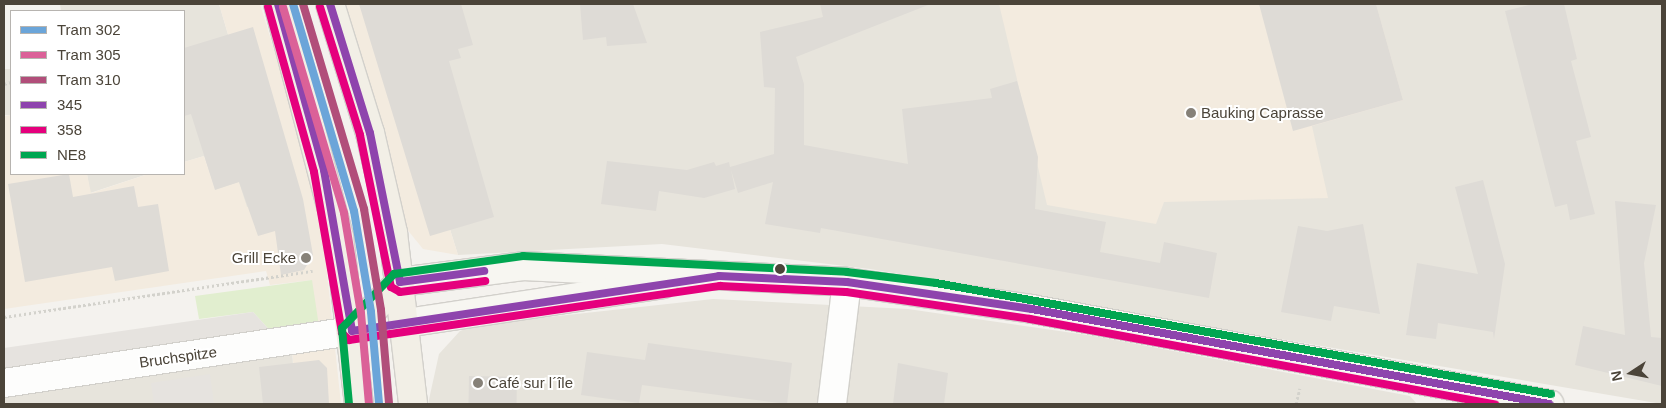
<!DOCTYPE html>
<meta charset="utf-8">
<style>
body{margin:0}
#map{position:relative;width:1666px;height:408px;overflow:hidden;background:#f4f2ee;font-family:Arial,sans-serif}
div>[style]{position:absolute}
.residential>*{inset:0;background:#e7e4dc;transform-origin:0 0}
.commercial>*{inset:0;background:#f3ebdf}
.green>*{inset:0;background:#e1eecf}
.parking>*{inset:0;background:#e6e3df}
.building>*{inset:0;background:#dedbd6;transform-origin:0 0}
.path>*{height:3px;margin-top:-1.5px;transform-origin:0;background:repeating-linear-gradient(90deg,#d3d2cc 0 2.5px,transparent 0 5px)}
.roads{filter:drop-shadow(1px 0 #d2d0cb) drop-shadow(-1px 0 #d2d0cb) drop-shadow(0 1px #d2d0cb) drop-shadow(0 -1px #d2d0cb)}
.street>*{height:28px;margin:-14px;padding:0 14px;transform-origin:14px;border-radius:14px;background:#fdfdfc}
.secondary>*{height:28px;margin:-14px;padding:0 14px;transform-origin:14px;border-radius:14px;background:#f7f6f1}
.primary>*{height:28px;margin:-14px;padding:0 14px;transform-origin:14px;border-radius:14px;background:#f2efe6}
.bus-1>*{height:8px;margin:-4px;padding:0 4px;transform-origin:4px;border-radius:4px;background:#8e44ad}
.bus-2>*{height:8px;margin:-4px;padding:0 4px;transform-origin:4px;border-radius:4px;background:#e5007d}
.bus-3>*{height:8px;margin:-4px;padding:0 4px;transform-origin:4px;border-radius:4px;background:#00a651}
.tram-1>*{height:8px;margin:-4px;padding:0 4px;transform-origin:4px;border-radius:4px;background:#6ba5d9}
.tram-2>*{height:8px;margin:-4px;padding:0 4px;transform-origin:4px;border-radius:4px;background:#db6198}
.tram-3>*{height:8px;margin:-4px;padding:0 4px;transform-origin:4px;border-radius:4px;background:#b14e7a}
.dots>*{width:14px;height:14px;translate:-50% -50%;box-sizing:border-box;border:2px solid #fff;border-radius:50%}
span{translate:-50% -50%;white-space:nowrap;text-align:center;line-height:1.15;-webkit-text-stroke:4px #fff;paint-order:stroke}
.poi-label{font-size:15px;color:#4b4439}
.left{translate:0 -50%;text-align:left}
.right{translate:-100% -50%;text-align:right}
.street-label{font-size:15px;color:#4b4439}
.frame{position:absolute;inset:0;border:5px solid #4b4439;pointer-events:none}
.legend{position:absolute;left:10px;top:10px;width:175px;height:165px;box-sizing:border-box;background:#fff;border:1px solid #b7b4b0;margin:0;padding:6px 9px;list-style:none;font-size:15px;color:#4b4439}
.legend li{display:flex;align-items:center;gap:10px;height:25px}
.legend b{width:25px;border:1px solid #b7b4b0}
.north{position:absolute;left:1606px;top:348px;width:50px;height:50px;-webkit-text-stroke:4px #fff;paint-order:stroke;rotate:259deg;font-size:14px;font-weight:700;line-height:20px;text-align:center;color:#4b4439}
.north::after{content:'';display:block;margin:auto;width:18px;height:22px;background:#4b4439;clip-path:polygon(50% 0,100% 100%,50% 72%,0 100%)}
</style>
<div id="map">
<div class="residential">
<div style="clip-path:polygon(60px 4px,219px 4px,279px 207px,247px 208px,215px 190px,204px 156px,184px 162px,184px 11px,61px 11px)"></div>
<div style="clip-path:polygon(380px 4px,1662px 4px,1662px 404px,870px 269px,662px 244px,458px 255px)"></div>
<div style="left:11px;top:69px;width:46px;height:7px;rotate:90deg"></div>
<div style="clip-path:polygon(87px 174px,148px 174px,90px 193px)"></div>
<div style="clip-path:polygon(713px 299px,908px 309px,1094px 336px,1410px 396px,1417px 404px,428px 404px,439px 354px,460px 331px,477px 325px)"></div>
<div style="clip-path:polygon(292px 351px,296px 404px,4px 404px,4px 392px)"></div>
</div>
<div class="commercial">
<div style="clip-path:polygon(219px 4px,260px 4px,301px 138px,324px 245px,341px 404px,296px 404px,291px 332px,312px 280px,270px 285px,266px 271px,4px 309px,4px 116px,11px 115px,11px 174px,87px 174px,91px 193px,148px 174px,184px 174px,184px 162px,204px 156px,215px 189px,239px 182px,247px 207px,279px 207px)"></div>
<div style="clip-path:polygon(344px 4px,380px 4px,458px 255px,423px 249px,406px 228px,380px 116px)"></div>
<div style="clip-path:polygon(999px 4px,1376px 4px,1403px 100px,1312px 126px,1328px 198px,1164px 202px,1156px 224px,1047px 205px)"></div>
</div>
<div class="green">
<div style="clip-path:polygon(312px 280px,319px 326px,273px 334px,253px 312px,199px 319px,195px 296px)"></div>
</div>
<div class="parking">
<div style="clip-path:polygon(253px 312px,273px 334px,4px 383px,4px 348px)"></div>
<div style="clip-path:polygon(210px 374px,214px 404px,154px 404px,151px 383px)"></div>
</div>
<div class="building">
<div style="clip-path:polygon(359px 4px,461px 4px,473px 45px,458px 49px,461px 58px,449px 61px,494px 217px,430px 236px)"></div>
<div style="clip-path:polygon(580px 4px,633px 4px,647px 43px,607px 46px,606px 37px,583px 40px)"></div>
<div style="clip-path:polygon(820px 4px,928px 5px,796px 57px,804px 84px,804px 145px,908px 164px,902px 109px,992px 98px,990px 89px,1017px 81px,1038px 157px,1035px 209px,1106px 222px,1100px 252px,1160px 263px,1164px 242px,1217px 253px,1209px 298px,821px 228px,820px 233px,765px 224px,773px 182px,738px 193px,731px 170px,735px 189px,704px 198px,659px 191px,656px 211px,601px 204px,607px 161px,687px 170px,714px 162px,716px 166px,729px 162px,730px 167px,774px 154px,775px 88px,764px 87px,760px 32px,823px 17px)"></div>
<div style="clip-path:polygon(1259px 4px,1376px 4px,1403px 100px,1293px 131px)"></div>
<div style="clip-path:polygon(1533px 4px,1564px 4px,1577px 59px,1571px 61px,1591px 137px,1576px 141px,1595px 214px,1570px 220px,1567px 204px,1555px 207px,1505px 11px)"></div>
<div style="clip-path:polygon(253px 27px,303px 199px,313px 255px,304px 270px,281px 275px,275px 231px,258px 236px,239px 182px,215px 190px,191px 114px,184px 116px,184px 48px)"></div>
<div style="clip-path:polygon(69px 174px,73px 197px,134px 186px,138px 207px,158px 204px,169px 271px,115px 281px,112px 267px,25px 282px,8px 184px)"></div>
<div style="clip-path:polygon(1483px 180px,1505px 264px,1494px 339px,1493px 332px,1438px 323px,1436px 339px,1406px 335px,1417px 263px,1478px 274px,1455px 187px)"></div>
<div style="clip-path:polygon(1615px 201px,1656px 205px,1644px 263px,1651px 337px,1662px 338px,1662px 386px,1575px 365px,1583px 326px,1625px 335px)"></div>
<div style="clip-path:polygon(1363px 224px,1380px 314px,1334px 306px,1331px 321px,1281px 312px,1298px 226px,1327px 231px)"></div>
<div style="clip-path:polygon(648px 343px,792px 363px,787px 404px,642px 385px,639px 403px,581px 395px,587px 352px,645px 360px)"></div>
<div style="clip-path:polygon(319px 360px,327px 368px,329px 404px,263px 404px,259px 367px)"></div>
<div style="clip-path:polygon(898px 363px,948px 373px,944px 404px,893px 404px)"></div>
<div style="left:469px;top:376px;width:48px;height:28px;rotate:1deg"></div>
</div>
<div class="path">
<div style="left:4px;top:84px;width:7px;rotate:-16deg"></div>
<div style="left:4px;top:317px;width:312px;rotate:-8.5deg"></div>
<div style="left:1296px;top:404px;width:16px;rotate:-76deg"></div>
</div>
<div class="roads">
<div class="street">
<div style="left:4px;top:383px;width:352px;rotate:-8.5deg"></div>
<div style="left:832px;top:404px;width:123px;rotate:-83deg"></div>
</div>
<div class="secondary">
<div style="left:400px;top:282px;width:124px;rotate:-7.4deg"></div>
<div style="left:523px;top:266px;width:324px;rotate:2.8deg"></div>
<div style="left:847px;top:282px;width:187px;rotate:8.3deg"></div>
<div style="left:1032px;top:309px;width:526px;rotate:10.41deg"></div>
<div style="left:406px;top:323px;width:260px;rotate:-8.6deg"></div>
</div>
<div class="primary">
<div style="left:278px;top:4px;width:241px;rotate:75.3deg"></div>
<div style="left:339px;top:237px;width:168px;rotate:83.2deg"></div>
<div style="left:330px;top:4px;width:135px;rotate:72.8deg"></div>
<div style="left:370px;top:133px;width:103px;rotate:77deg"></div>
<div style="left:393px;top:233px;width:172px;rotate:83.3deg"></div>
<div style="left:352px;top:331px;width:69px;rotate:-45.6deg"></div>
</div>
</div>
<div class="bus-1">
<div style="left:278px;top:4px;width:172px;rotate:74.5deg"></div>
<div style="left:324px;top:170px;width:163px;rotate:80.1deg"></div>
<div style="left:352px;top:331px;width:371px;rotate:-8.5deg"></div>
<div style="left:719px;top:276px;width:128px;rotate:2.7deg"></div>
<div style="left:847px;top:282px;width:187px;rotate:8.3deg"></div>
<div style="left:1032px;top:309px;width:526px;rotate:10.41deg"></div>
<div style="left:330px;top:4px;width:135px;rotate:72.8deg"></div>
<div style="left:370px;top:133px;width:152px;rotate:78.6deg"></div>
<div style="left:400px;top:282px;width:85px;rotate:-7.5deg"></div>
</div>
<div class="bus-2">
<div style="left:268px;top:7px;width:171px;rotate:74.4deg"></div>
<div style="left:314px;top:172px;width:163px;rotate:80.1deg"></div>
<div style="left:342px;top:333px;width:10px;rotate:45deg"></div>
<div style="left:349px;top:340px;width:375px;rotate:-8.3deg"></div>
<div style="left:720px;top:286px;width:126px;rotate:2.7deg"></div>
<div style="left:846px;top:292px;width:186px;rotate:8.3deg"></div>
<div style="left:1030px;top:319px;width:473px;rotate:10.4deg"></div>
<div style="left:320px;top:7px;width:134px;rotate:72.6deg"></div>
<div style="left:360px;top:135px;width:155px;rotate:78.5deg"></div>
<div style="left:391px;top:287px;width:10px;rotate:29deg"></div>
<div style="left:400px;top:292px;width:86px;rotate:-7.4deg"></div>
</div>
<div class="bus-3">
<div style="left:349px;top:404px;width:76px;rotate:-95.3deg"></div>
<div style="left:342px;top:328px;width:75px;rotate:-46.1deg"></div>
<div style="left:394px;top:274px;width:130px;rotate:-7.9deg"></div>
<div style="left:523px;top:256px;width:324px;rotate:2.8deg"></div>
<div style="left:847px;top:272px;width:90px;rotate:7deg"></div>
<div style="left:936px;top:283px;width:625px;rotate:10.23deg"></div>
</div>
<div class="tram-1">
<div style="left:293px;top:4px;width:216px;rotate:73.6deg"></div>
<div style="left:354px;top:211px;width:102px;rotate:80.4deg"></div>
<div style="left:371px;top:312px;width:92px;rotate:85deg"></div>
</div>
<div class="tram-2">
<div style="left:283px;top:7px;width:215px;rotate:73.5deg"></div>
<div style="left:344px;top:213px;width:101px;rotate:80.4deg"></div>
<div style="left:361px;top:313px;width:91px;rotate:85deg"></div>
</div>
<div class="tram-3">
<div style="left:303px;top:4px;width:214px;rotate:73.4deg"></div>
<div style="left:364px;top:209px;width:102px;rotate:80.4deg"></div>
<div style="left:381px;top:310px;width:93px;rotate:85.1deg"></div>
</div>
<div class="dots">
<div style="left:1191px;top:113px;background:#868178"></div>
<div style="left:306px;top:258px;background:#868178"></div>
<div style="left:780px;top:269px;background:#4b4439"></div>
<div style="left:478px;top:383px;background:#868178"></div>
</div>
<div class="poi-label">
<span class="left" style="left:1201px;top:113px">Bauking Caprasse</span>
<span class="right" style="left:296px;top:258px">Grill Ecke</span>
<span class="left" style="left:488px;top:383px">Café sur l´île</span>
</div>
<div class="street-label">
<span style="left:178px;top:357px;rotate:-8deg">Bruchspitze</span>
</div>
<div class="frame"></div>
<ul class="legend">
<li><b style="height:6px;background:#6ba5d9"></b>Tram 302</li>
<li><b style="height:6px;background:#db6198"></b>Tram 305</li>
<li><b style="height:6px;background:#b14e7a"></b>Tram 310</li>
<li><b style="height:6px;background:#8e44ad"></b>345</li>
<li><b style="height:6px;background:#e5007d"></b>358</li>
<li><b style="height:6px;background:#00a651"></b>NE8</li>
</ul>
<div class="north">N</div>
</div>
